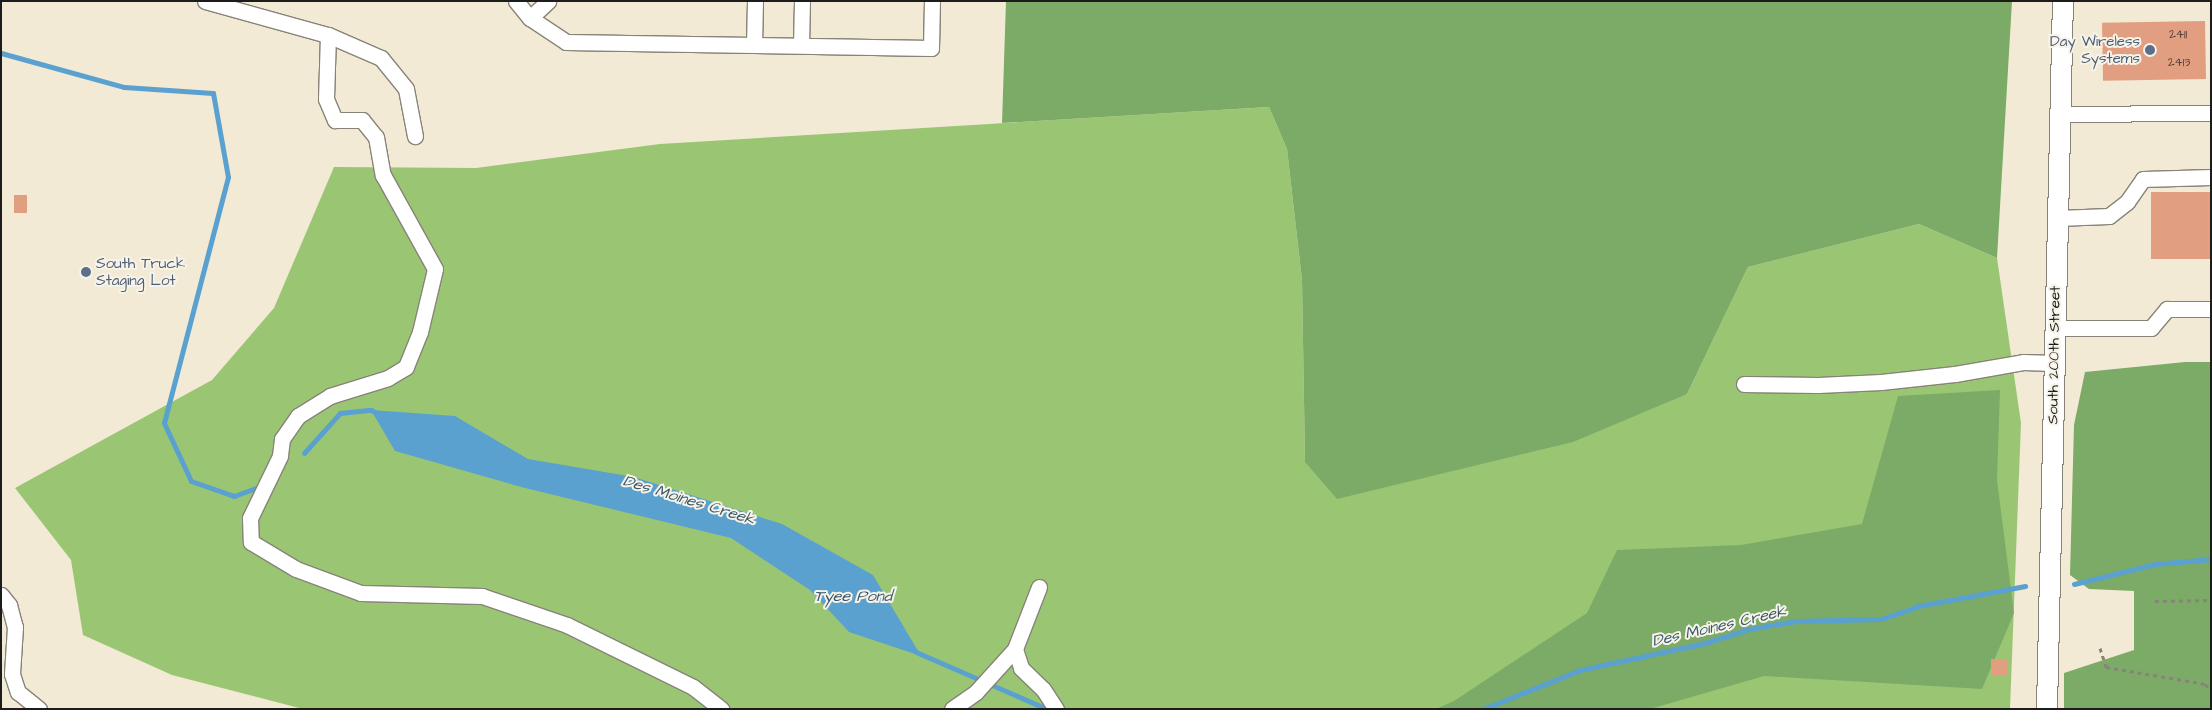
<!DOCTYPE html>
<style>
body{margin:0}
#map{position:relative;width:2212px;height:710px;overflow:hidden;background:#f2ead5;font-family:"Architects Daughter",sans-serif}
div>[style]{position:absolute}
.green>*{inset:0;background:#9ac674}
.forest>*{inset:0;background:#7bab66}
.water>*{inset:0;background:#5aa1d0}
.stream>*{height:5px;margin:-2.5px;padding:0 2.5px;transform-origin:2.5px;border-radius:2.5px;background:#5aa1d0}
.building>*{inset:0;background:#e19e81;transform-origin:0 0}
.path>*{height:3px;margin-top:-1.5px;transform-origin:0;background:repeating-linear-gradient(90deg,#878378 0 4px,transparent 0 8px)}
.roads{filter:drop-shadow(1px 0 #878378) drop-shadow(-1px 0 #878378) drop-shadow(0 1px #878378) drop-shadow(0 -1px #878378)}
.minor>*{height:15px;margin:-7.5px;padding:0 7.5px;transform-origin:7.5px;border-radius:7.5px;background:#fff}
.major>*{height:20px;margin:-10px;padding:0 10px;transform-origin:10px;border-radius:10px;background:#fff}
.dots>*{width:14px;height:14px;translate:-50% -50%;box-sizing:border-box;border:2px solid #f7f3e8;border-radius:50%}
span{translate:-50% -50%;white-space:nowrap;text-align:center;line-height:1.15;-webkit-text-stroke:4px #f7f3e8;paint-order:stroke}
.number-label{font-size:12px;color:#4d3c35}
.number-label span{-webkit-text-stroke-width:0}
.service-label{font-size:15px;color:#4e5e75}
.right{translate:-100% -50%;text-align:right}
.left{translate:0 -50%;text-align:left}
.street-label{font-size:15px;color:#1c1c1c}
.water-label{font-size:16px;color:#38586d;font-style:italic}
.frame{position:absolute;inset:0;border:2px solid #1c1c1c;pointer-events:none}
</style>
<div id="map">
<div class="green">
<div style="clip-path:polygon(1269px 107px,1287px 149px,1302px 280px,1305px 462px,1687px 394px,1748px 267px,1919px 224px,1997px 258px,2021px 423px,2010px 709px,303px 709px,172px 675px,83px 635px,71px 560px,15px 488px,212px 380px,274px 308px,334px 167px,476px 168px,660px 144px)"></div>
</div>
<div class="forest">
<div style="clip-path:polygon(1006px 1px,2012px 1px,1997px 258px,1919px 224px,1748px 267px,1687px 394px,1573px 442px,1337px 499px,1305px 462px,1302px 280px,1287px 149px,1269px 107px,1002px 123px)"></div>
<div style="clip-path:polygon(2185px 362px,2211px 362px,2211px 709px,2064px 709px,2064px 673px,2134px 650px,2134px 591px,2089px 589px,2070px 575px,2074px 425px,2085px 372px)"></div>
<div style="clip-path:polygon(2000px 390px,1997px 480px,2014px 613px,1982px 689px,1764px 676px,1650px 709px,1436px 709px,1454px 701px,1587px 613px,1617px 550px,1741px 545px,1862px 524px,1898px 396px)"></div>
</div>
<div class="water">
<div style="clip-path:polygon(371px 410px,455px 416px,528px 459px,634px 477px,782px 524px,873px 575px,921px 656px,849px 632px,810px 590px,731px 538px,525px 488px,395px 451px)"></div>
</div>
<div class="stream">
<div style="left:1px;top:53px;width:128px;rotate:15.5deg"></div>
<div style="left:124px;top:87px;width:89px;rotate:3.9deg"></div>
<div style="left:213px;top:93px;width:85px;rotate:79.9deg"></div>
<div style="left:228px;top:177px;width:254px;rotate:104.6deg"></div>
<div style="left:164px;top:423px;width:64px;rotate:65deg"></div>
<div style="left:191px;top:481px;width:46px;rotate:19.2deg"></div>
<div style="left:234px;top:496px;width:30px;rotate:-20deg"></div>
<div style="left:304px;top:453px;width:54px;rotate:-48deg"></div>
<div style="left:340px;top:413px;width:31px;rotate:-6deg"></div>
<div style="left:371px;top:410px;width:7px;rotate:27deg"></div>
<div style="left:2074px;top:584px;width:83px;rotate:-13.9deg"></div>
<div style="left:2155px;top:564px;width:56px;rotate:-5.1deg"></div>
<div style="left:916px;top:652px;width:143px;rotate:23.5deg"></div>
<div style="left:1483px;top:709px;width:105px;rotate:-21.9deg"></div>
<div style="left:1580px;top:670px;width:128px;rotate:-12.2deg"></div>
<div style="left:1705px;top:643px;width:46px;rotate:-17.7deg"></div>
<div style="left:1749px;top:629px;width:48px;rotate:-9.7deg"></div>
<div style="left:1796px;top:621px;width:85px;rotate:-1.3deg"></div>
<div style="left:1881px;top:619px;width:39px;rotate:-19deg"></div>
<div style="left:1918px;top:606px;width:109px;rotate:-10.6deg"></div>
</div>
<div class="building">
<div style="left:2205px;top:21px;width:58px;height:103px;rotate:89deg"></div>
<div style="left:2211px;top:192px;width:67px;height:60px;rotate:90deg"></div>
<div style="left:14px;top:195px;width:13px;height:18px"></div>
<div style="left:1991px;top:659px;width:17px;height:17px"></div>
</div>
<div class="path">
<div style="left:2155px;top:601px;width:56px;rotate:-1deg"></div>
<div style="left:2100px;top:648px;width:20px;rotate:72deg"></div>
<div style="left:2106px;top:667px;width:100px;rotate:9.7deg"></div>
<div style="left:2205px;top:684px;width:8px;rotate:45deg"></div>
</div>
<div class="roads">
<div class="minor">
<div style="left:205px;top:1px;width:128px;rotate:15.5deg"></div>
<div style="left:328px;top:35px;width:58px;rotate:23.5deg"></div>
<div style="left:381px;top:58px;width:40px;rotate:51deg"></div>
<div style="left:406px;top:89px;width:48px;rotate:79.2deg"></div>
<div style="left:516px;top:1px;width:22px;rotate:51deg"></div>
<div style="left:530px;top:18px;width:43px;rotate:33.7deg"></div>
<div style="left:566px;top:42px;width:188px;rotate:0.9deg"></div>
<div style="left:754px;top:45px;width:44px;rotate:-88.7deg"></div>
<div style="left:530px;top:18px;width:25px;rotate:-43deg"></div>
<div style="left:328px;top:35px;width:64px;rotate:91.8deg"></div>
<div style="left:326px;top:99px;width:23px;rotate:67deg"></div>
<div style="left:335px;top:120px;width:27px"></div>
<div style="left:362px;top:120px;width:22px;rotate:51deg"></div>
<div style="left:376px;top:137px;width:39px;rotate:80deg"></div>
<div style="left:383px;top:175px;width:107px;rotate:61deg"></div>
<div style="left:435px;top:269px;width:65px;rotate:103.4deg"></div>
<div style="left:420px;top:332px;width:38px;rotate:112deg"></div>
<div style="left:406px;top:367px;width:21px;rotate:149deg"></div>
<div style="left:388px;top:378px;width:61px;rotate:162.8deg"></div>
<div style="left:330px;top:396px;width:38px;rotate:148deg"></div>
<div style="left:298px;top:416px;width:28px;rotate:125deg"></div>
<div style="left:282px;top:439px;width:17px;rotate:97deg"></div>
<div style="left:280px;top:456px;width:69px;rotate:115.8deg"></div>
<div style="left:250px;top:518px;width:24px;rotate:88deg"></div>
<div style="left:251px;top:542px;width:52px;rotate:31deg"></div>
<div style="left:296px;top:569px;width:69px;rotate:20.3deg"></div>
<div style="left:361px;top:593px;width:121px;rotate:1.4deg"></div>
<div style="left:482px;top:596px;width:90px;rotate:18.8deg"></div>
<div style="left:567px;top:625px;width:140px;rotate:26.2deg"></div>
<div style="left:693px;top:687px;width:36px;rotate:38deg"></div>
<div style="left:754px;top:45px;width:177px;rotate:1deg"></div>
<div style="left:931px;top:48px;width:47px;rotate:-88.8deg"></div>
<div style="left:801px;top:45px;width:44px;rotate:-88.7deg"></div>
<div style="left:2060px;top:114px;width:151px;rotate:-0.4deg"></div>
<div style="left:2057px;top:218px;width:52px;rotate:-2.2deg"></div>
<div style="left:2109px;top:216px;width:23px;rotate:-38deg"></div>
<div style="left:2127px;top:202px;width:28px;rotate:-55deg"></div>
<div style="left:2143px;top:179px;width:68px;rotate:-1.7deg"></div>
<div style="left:2054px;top:328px;width:97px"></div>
<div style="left:2151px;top:328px;width:25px;rotate:-50deg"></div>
<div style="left:2167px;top:309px;width:44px"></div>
<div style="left:1744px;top:384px;width:74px;rotate:0.8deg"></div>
<div style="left:1818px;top:385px;width:63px;rotate:-2.7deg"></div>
<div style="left:1881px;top:382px;width:74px;rotate:-6.2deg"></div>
<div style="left:1955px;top:374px;width:69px;rotate:-10deg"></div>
<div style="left:2023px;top:362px;width:31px;rotate:2deg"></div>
<div style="left:1039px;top:587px;width:66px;rotate:111.2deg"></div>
<div style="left:1015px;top:649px;width:20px;rotate:72deg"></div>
<div style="left:1021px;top:668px;width:30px;rotate:44deg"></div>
<div style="left:1043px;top:689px;width:24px;rotate:57deg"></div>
<div style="left:1px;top:595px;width:13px;rotate:51deg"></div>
<div style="left:9px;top:605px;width:23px;rotate:75deg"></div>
<div style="left:15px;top:627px;width:47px;rotate:93.7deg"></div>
<div style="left:12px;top:674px;width:19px;rotate:72deg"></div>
<div style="left:18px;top:692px;width:27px;rotate:39deg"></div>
<div style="left:952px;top:709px;width:29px;rotate:-35deg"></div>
<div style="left:976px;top:692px;width:58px;rotate:-47.8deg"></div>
</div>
<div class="major">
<div style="left:2047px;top:709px;width:708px;rotate:-88.71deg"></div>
</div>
</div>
<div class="dots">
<div style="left:2150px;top:50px;background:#5c6f8a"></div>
<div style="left:86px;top:272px;background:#5c6f8a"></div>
</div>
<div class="number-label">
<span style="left:2178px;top:35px">2411</span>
<span style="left:2179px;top:63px">2413</span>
</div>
<div class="service-label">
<span class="right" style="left:2140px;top:50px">Day Wireless<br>Systems</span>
<span class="left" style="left:96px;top:272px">South Truck<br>Staging Lot</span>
</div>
<div class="street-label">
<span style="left:2054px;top:355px;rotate:-89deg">South 200th Street</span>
</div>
<div class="water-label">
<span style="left:689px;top:500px;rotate:17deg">Des Moines Creek</span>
<span style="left:853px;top:596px">Tyee Pond</span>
<span style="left:1719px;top:626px;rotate:-13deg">Des Moines Creek</span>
</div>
<div class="frame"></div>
</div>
